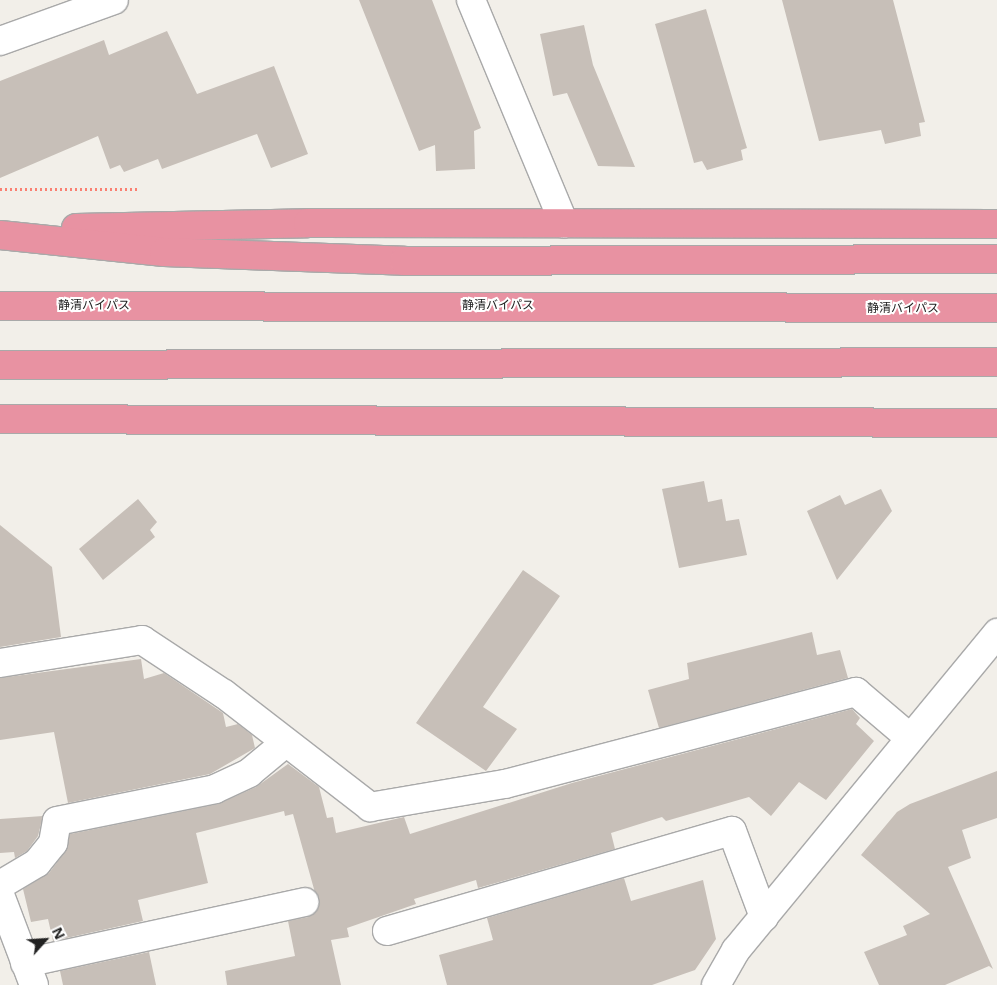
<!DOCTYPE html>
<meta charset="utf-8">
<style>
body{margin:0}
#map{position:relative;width:997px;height:985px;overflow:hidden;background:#f2efe9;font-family:"Open Sans","Noto Sans JP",sans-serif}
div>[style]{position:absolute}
.building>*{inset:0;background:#c7bfb8}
.path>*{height:3px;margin-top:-1.5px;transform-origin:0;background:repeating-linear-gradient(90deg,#fa8072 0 2.5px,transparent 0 5px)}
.roads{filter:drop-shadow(1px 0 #a9a9a9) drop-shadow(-1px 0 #a9a9a9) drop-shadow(0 1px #a9a9a9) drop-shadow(0 -1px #a9a9a9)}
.minor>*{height:28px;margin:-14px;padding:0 14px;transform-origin:14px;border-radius:14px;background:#fff}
.highway>*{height:28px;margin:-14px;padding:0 14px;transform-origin:14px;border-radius:14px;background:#e892a2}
span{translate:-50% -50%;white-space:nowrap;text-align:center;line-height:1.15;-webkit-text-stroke:4px #fff;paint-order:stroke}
.street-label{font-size:12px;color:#222}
.north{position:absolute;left:20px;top:915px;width:50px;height:50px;-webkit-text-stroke:4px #fff;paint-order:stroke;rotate:64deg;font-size:14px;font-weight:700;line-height:20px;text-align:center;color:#222}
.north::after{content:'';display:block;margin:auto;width:18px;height:22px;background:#222;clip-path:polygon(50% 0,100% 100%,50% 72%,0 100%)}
</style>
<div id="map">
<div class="building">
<div style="clip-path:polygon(359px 0,432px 0,481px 128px,474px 131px,475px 169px,436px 171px,435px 145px,419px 151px)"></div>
<div style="clip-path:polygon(782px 0,893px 0,925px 122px,919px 123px,921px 136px,885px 144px,881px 130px,819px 141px)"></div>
<div style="clip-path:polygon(706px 9px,747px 148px,741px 150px,743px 160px,707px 170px,702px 161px,694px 163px,655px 24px)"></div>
<div style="clip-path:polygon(584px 25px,593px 65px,635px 167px,598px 166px,567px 93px,553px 96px,540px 34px)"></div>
<div style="clip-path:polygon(167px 31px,197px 94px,274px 66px,308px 154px,271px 168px,257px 134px,162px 169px,158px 159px,124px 172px,120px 165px,110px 169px,98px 136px,0 178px,0 81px,104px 40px,109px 55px)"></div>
<div style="clip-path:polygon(704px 481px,708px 502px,722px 499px,726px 521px,739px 519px,747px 555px,679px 568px,662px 489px)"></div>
<div style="clip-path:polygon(881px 489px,892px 511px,837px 580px,807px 511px,840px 495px,845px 505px)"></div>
<div style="clip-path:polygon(138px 499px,157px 522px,150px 530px,155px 537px,103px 580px,79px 549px)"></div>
<div style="clip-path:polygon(0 525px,52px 567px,61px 637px,0 647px)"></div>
<div style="clip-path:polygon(523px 570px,560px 596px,483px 707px,517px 729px,486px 771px,416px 723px)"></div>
<div style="clip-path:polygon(812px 632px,817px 655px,840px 650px,848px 678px,659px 728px,648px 690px,689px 679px,687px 663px)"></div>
<div style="clip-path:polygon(141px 659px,144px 679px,164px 673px,223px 713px,226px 727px,238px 724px,252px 735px,255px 748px,210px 774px,68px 803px,54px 732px,0 740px,0 678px)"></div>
<div style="clip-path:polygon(852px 709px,860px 718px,856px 724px,874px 741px,826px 800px,799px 782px,771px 816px,749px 797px,666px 821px,662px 817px,611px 833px,615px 849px,478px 888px,476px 880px,414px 899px,416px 904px,347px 928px,349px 937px,331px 940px,341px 985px,227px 985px,225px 971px,295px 956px,288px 921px,308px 917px,319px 907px,293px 814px,285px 816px,284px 811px,196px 833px,208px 883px,138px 900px,143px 921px,53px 941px,48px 919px,31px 922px,23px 889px,49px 873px,65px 852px,70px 834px,218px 804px,256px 787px,288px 764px,319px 787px,327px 818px,333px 817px,336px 833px,404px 817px,410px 834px,572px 783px)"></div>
<div style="clip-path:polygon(997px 771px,997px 818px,962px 830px,971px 858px,948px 867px,993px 969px,989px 966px,945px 985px,879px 985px,864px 952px,907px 935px,903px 926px,930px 914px,861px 855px,897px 812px,910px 804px)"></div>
<div style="clip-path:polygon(43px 816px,38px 836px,27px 851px,15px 858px,14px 852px,0 853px,0 819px)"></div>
<div style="clip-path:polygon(624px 878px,631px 901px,703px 880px,716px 939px,695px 970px,652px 985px,447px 985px,439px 955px,493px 940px,487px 918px)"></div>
<div style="clip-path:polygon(149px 952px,156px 985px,63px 985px,60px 971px)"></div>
</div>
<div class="path">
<div style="left:0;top:189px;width:137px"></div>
</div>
<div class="roads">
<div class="minor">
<div style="left:471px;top:0;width:242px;rotate:67.4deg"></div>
<div style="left:0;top:41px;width:121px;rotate:-19.8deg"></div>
<div style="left:0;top:663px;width:144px;rotate:-9.2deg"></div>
<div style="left:142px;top:640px;width:98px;rotate:33.4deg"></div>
<div style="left:224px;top:694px;width:185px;rotate:37.7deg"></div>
<div style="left:370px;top:807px;width:137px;rotate:-9.7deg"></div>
<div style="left:505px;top:784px;width:363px;rotate:-14.7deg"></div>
<div style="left:856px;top:692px;width:71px;rotate:40.4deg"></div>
<div style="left:0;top:885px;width:43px;rotate:-30.7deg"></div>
<div style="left:37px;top:863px;width:26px;rotate:-51deg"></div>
<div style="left:53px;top:843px;width:22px;rotate:-80deg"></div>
<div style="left:57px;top:821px;width:161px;rotate:-11.4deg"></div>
<div style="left:215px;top:789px;width:38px;rotate:-25deg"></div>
<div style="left:249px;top:773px;width:45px;rotate:-39.6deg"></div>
<div style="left:0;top:895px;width:96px;rotate:69.3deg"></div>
<div style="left:387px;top:931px;width:359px;rotate:-16.2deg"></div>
<div style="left:732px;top:831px;width:92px;rotate:69.6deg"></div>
<div style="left:25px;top:963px;width:286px;rotate:-12.3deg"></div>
<div style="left:716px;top:985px;width:40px;rotate:-60.3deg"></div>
<div style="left:736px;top:950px;width:411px;rotate:-50.5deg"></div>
</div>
<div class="highway">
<div style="left:76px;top:228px;width:232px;rotate:-1.2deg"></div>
<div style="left:308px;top:223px;width:689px;rotate:0.08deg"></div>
<div style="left:0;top:235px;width:165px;rotate:5.9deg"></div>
<div style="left:164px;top:252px;width:240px;rotate:2.1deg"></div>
<div style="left:404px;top:261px;width:593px;rotate:-0.19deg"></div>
<div style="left:0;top:306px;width:997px;rotate:0.11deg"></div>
<div style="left:0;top:365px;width:997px;rotate:-0.17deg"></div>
<div style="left:0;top:419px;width:997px;rotate:0.23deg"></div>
</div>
</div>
<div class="street-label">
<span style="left:94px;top:305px">静清バイパス</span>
<span style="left:498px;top:305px">静清バイパス</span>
<span style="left:903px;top:308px">静清バイパス</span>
</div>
<div class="north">N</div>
</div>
